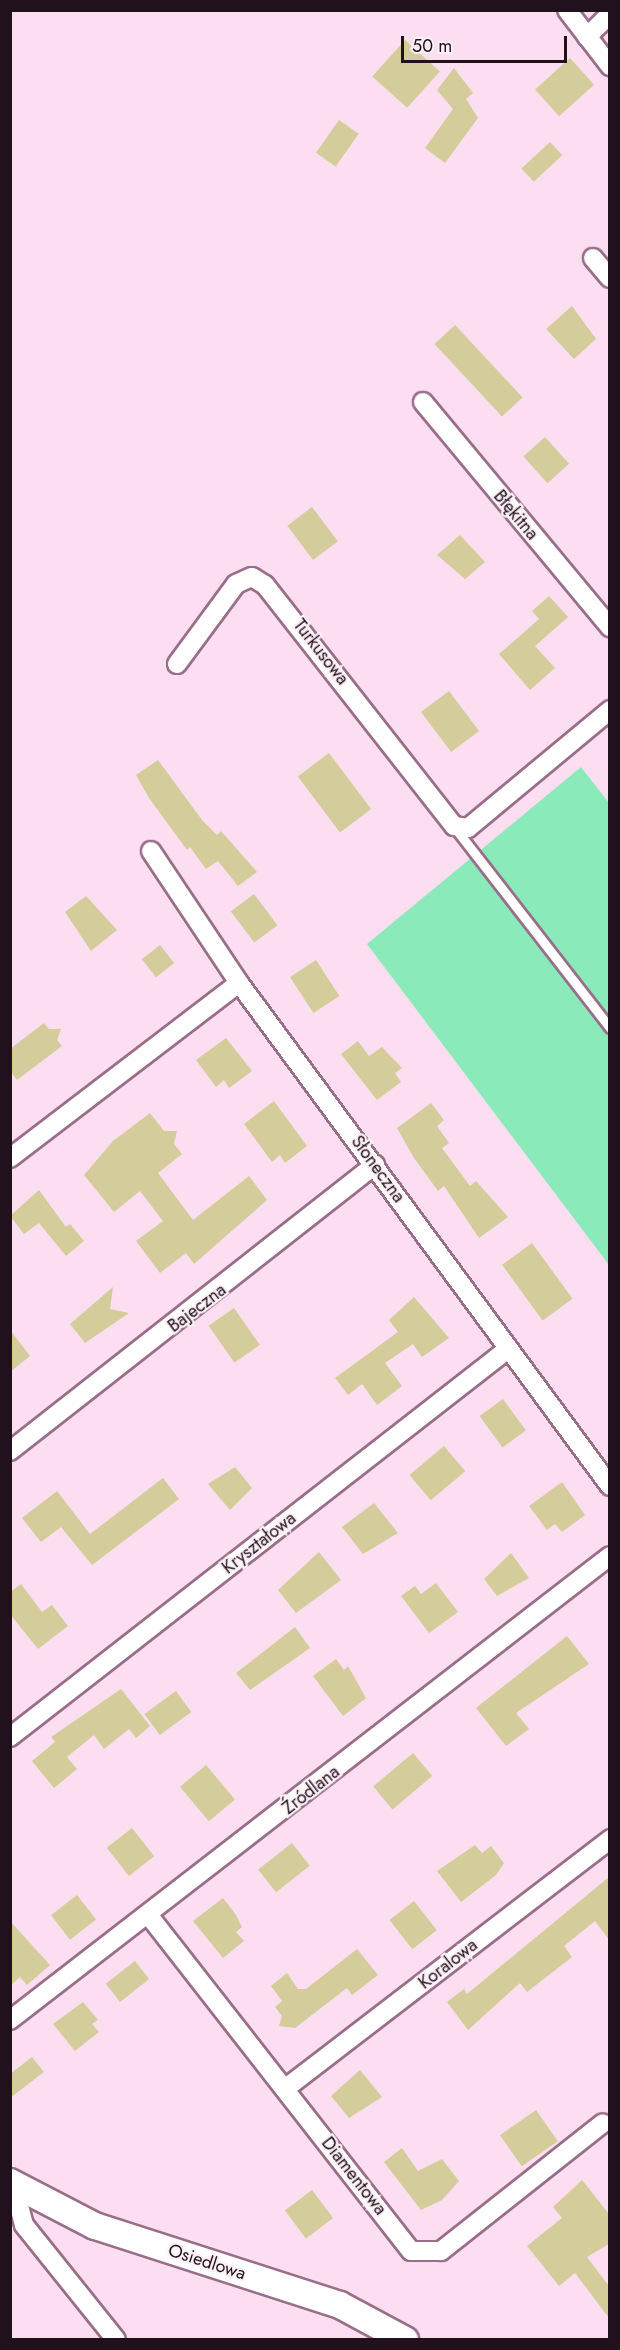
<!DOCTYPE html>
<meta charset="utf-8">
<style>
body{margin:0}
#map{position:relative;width:620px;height:2350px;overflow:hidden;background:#fbdeef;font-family:Jost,sans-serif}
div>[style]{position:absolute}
.green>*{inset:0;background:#8aeaba}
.building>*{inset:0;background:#d4cd9b;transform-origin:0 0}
.roads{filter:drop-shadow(2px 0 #996e89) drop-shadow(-2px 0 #996e89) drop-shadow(0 2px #996e89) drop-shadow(0 -2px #996e89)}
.lane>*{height:9px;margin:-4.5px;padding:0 4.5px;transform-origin:4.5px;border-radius:4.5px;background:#fff}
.street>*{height:18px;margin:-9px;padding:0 9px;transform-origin:9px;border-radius:9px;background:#fff}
.secondary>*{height:26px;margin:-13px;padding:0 13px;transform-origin:13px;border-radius:13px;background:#fff}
span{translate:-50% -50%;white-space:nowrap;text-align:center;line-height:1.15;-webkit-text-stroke:4.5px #fbf1f7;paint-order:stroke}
.street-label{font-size:18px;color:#21111c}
.frame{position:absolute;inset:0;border:12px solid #21111c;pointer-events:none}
.scale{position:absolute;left:401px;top:36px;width:166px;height:27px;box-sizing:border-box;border:3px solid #21111c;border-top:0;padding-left:8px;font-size:18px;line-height:21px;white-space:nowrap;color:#21111c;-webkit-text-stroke:4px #fbf1f7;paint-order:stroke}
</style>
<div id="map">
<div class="green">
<div style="clip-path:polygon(581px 767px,609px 803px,609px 1265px,367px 944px)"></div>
</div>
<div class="building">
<div style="left:405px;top:40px;width:47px;height:49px;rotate:42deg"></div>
<div style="left:570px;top:58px;width:36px;height:47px;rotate:48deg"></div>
<div style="clip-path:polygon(454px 68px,473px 93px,466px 99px,478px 118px,445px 163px,425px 148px,453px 109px,437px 90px)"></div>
<div style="left:339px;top:120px;width:24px;height:40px;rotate:35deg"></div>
<div style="left:550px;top:142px;width:18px;height:39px;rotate:47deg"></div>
<div style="clip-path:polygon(572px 306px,596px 339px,574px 359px,546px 329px)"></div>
<div style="left:455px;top:325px;width:99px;height:28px;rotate:47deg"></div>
<div style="left:545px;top:437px;width:36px;height:29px;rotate:48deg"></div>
<div style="left:312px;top:507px;width:43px;height:31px;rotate:53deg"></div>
<div style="clip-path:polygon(460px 535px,485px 562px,465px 579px,437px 555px)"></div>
<div style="clip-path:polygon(549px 596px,568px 617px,535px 646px,555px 668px,530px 690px,499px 654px,539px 619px,532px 611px)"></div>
<div style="left:449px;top:691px;width:50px;height:35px;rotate:53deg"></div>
<div style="left:329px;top:753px;width:70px;height:39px;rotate:53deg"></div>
<div style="clip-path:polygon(158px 760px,202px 820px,217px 835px,221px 831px,257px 872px,238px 886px,218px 861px,206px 869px,190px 847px,187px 850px,149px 798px,136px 775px)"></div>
<div style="left:254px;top:894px;width:39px;height:29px;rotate:53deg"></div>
<div style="clip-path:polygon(86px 896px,117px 930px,91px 951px,65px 912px)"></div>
<div style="left:160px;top:945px;width:23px;height:23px;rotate:52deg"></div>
<div style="left:316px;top:960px;width:43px;height:31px;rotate:57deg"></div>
<div style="clip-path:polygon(44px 1023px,49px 1029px,61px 1029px,57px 1040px,62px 1046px,17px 1080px,10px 1071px,10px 1049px)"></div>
<div style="clip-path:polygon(226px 1038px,252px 1071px,229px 1088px,224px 1080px,216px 1087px,196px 1060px)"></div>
<div style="clip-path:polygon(358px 1041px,369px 1056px,382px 1047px,402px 1068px,395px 1073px,401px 1082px,377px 1100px,341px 1054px)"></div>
<div style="clip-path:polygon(274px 1101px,307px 1146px,285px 1163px,280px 1155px,272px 1162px,244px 1124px)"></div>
<div style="clip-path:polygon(431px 1103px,444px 1120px,437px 1126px,449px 1143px,442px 1148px,470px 1186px,476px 1181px,508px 1217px,479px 1238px,444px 1186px,438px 1191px,414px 1158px,397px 1128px)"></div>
<div style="clip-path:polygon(150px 1113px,164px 1131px,177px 1131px,174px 1144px,182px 1154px,158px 1173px,193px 1220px,249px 1176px,267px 1200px,194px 1264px,186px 1253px,160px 1273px,136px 1241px,163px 1221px,140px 1191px,114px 1212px,84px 1175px,113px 1141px)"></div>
<div style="clip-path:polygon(39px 1190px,66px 1227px,70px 1224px,84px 1241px,66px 1256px,39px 1223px,24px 1234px,10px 1216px)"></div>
<div style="left:532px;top:1243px;width:69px;height:37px;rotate:54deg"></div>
<div style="clip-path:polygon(113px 1287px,110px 1309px,129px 1313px,85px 1343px,70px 1324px)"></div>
<div style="clip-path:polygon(414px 1297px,449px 1338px,422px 1357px,413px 1344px,385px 1363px,402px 1386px,377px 1405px,362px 1384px,348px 1395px,335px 1378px,398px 1332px,389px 1320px)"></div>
<div style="left:234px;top:1308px;width:45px;height:31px;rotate:55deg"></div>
<div style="clip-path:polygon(10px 1330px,30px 1356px,10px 1372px)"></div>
<div style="left:503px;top:1399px;width:39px;height:29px;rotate:54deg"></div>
<div style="left:444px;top:1446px;width:33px;height:45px;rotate:50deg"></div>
<div style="clip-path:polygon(235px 1467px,252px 1488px,230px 1510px,208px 1484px)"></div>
<div style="clip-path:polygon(163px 1478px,179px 1499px,92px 1565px,61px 1527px,41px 1542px,22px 1518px,57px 1491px,90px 1534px)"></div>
<div style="clip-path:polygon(562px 1482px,585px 1515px,562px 1532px,555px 1524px,547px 1530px,529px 1506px)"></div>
<div style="clip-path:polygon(374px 1503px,398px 1533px,363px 1554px,342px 1527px)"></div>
<div style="clip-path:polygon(319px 1552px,341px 1580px,296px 1613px,278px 1590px)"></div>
<div style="clip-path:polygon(511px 1553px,529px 1578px,497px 1596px,484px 1579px)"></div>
<div style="clip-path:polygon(436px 1583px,458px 1612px,429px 1633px,401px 1596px,415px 1586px,421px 1594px)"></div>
<div style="clip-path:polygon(21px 1584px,42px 1612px,52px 1605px,68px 1626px,38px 1649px,10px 1614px,10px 1592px)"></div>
<div style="clip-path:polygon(295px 1627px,310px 1648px,250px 1690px,236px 1673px)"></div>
<div style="clip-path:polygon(567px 1636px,589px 1664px,516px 1713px,529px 1729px,506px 1746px,476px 1708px)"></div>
<div style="clip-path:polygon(336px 1659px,344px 1670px,348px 1666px,366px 1698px,343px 1716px,313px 1676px)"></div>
<div style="clip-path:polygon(121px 1689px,150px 1726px,136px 1738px,129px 1729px,104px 1749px,94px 1735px,67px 1757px,77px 1769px,54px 1788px,32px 1761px,55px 1742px,51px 1737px)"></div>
<div style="left:176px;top:1691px;width:26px;height:39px;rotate:54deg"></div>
<div style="left:413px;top:1753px;width:30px;height:52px;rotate:50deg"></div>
<div style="left:206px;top:1765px;width:45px;height:34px;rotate:50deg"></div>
<div style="left:132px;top:1828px;width:36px;height:32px;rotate:52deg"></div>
<div style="left:292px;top:1843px;width:29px;height:43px;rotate:52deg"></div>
<div style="clip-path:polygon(475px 1845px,482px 1853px,491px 1846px,504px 1863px,496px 1875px,461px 1902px,437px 1871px)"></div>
<div style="clip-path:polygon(609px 1877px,609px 1940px,595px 1921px,564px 1946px,572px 1957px,527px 1992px,520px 1983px,468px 2030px,447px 2002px,464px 1989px,467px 1994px)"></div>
<div style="left:77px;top:1895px;width:31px;height:33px;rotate:52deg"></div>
<div style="clip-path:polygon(223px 1898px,236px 1915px,242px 1927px,236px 1932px,244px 1941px,223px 1958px,193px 1921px)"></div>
<div style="left:414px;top:1901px;width:37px;height:31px;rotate:52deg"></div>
<div style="clip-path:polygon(10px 1921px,50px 1965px,27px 1985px,20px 1977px,10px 1986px)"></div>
<div style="clip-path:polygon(357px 1949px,378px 1975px,352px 1995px,347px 1988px,295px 2028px,279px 2026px,282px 2016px,275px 2007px,282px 2001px,271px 1986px,287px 1973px,298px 1989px,306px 1989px)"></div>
<div style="left:135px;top:1961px;width:23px;height:37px;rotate:52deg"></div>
<div style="clip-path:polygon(83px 2002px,98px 2020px,92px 2024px,99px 2032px,75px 2051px,53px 2024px)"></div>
<div style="clip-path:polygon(32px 2057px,44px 2072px,10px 2098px,10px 2074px)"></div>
<div style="clip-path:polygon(360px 2070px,382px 2097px,349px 2118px,331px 2096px)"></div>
<div style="left:536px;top:2110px;width:38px;height:44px;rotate:55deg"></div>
<div style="clip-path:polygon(402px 2148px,418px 2171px,442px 2159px,459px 2181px,442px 2200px,421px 2210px,384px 2162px)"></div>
<div style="clip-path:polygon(582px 2180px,609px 2214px,609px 2244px,587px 2257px,609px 2286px,609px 2318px,575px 2273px,559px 2286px,527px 2246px,562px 2218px,553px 2207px)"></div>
<div style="left:312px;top:2190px;width:35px;height:34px;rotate:53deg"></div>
</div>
<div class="roads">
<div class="lane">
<div style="left:455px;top:828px;width:253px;rotate:52.2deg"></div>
</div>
<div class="street">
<div style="left:567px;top:10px;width:71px;rotate:52.5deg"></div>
<div style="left:587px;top:37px;width:33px;rotate:-45deg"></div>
<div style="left:593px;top:258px;width:26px;rotate:50deg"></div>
<div style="left:423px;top:402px;width:293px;rotate:50.3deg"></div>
<div style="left:177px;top:664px;width:99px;rotate:-53.6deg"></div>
<div style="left:236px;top:584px;width:17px;rotate:-24deg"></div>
<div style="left:252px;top:577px;width:15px;rotate:32deg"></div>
<div style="left:265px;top:585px;width:306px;rotate:51.9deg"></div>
<div style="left:454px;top:826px;width:14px;rotate:8deg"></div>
<div style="left:468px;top:828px;width:185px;rotate:-39.7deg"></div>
<div style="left:151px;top:851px;width:159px;rotate:56.3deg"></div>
<div style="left:239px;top:983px;width:625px;rotate:53.59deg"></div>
<div style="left:10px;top:1158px;width:288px;rotate:-37.4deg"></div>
<div style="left:10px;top:1451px;width:464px;rotate:-38.1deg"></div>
<div style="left:10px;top:1737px;width:631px;rotate:-37.92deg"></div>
<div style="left:150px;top:1917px;width:424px;rotate:52deg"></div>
<div style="left:411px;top:2251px;width:30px"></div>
<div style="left:441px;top:2251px;width:206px;rotate:-38.3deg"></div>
<div style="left:10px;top:2020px;width:758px;rotate:-37.72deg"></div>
<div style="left:286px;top:2088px;width:409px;rotate:-37.5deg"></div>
<div style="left:13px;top:2183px;width:43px;rotate:75.3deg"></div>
<div style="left:24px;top:2225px;width:147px;rotate:51.3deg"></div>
</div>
<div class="secondary">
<div style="left:10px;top:2182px;width:96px;rotate:27.4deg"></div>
<div style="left:95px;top:2226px;width:257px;rotate:17.9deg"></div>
<div style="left:340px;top:2305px;width:74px;rotate:28.3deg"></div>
</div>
</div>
<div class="street-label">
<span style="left:516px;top:515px;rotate:50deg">Błękitna</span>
<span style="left:321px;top:652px;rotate:52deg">Turkusowa</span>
<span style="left:378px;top:1169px;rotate:54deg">Słoneczna</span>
<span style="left:197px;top:1308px;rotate:-37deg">Bajeczna</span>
<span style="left:259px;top:1543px;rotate:-38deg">Kryształowa</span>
<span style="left:311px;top:1790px;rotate:-38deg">Źródlana</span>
<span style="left:448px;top:1964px;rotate:-38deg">Koralowa</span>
<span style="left:354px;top:2176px;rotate:52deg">Diamentowa</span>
<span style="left:207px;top:2262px;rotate:18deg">Osiedlowa</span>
</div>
<div class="frame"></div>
<div class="scale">50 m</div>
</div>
